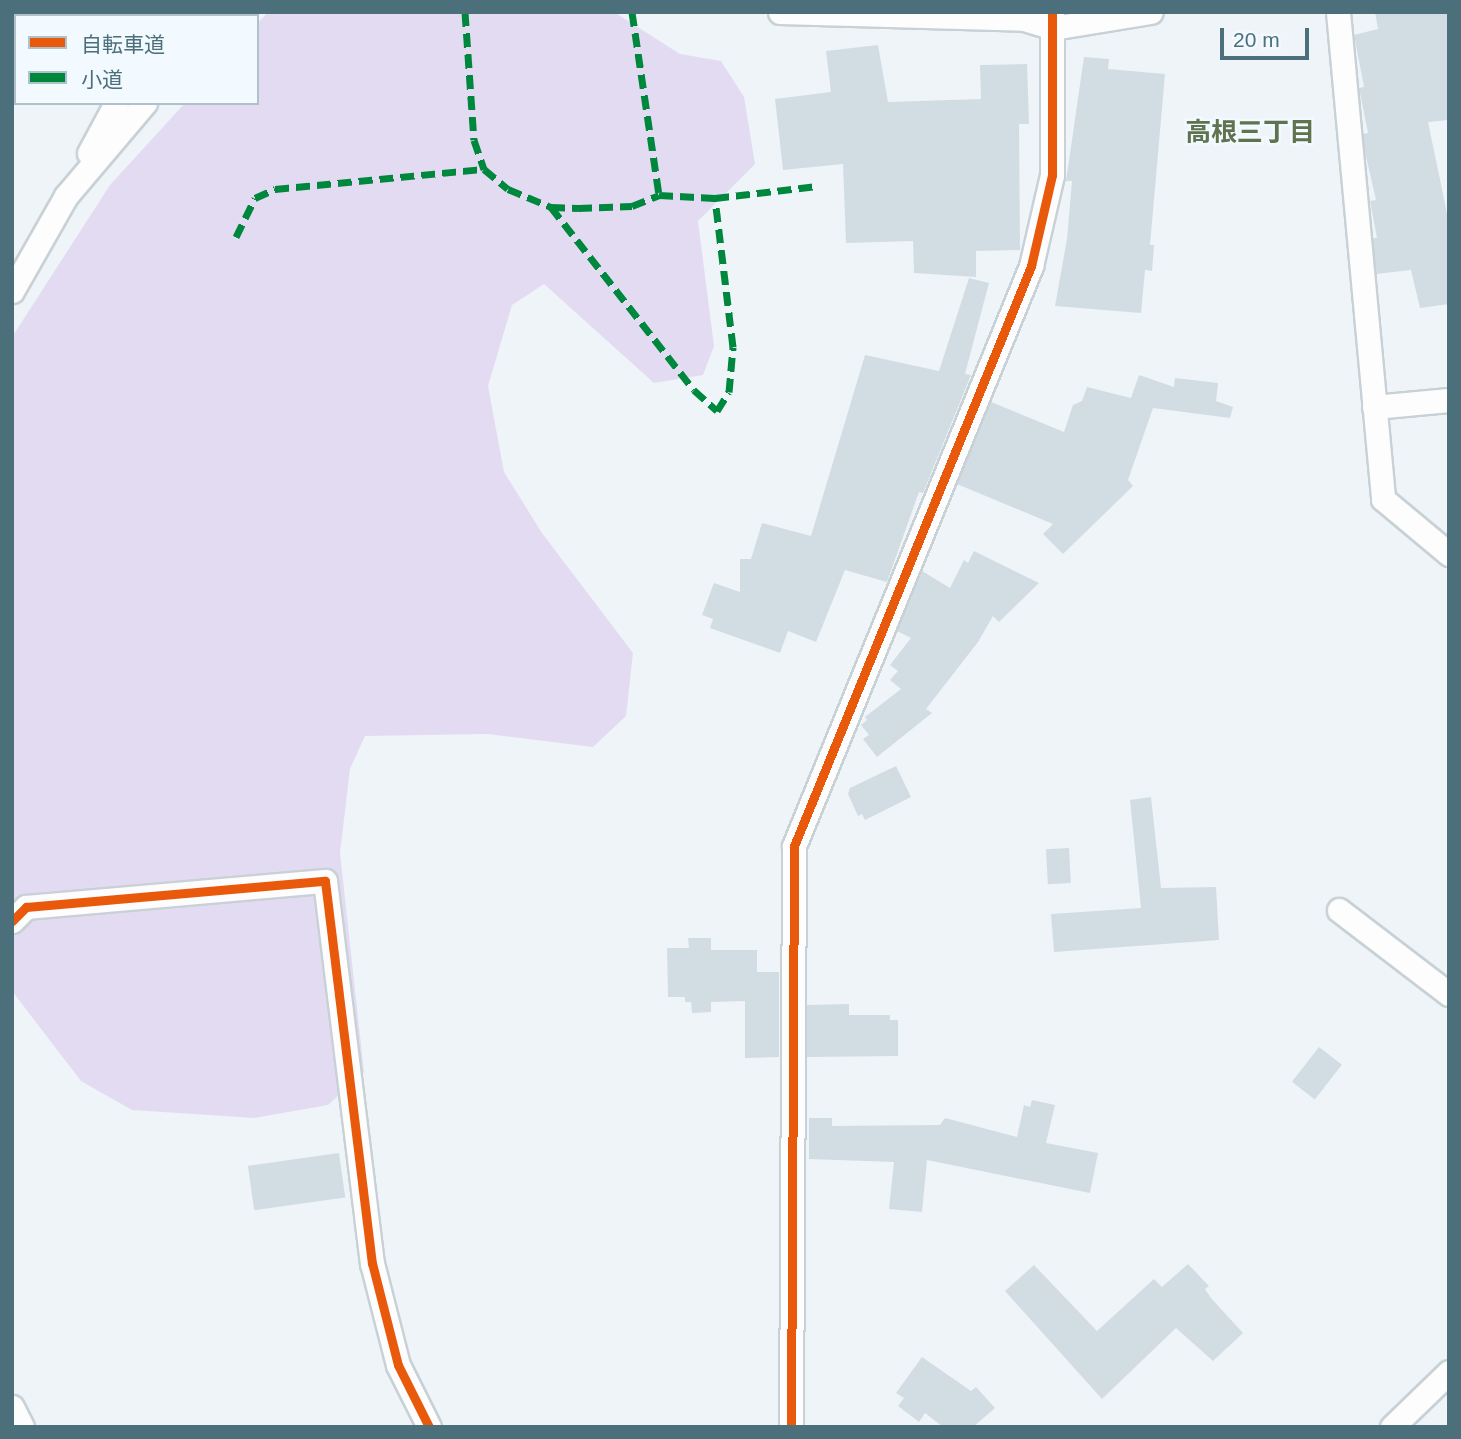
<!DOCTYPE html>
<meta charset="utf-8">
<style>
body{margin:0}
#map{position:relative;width:1461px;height:1439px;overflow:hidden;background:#eff4f9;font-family:Helvetica,"Noto Sans JP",sans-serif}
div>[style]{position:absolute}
.green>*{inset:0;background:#e3dbf2}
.building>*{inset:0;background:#d2dde3;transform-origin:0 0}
.roads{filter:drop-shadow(2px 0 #c8d1d5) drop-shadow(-2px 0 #c8d1d5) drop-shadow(0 2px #c8d1d5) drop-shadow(0 -2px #c8d1d5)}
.street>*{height:23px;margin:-11.5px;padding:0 11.5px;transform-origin:11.5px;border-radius:11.5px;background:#fdfdfe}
.highway>*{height:38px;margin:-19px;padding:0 19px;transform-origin:19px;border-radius:19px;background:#e6f1f2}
.quiet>*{height:7px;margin-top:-3.5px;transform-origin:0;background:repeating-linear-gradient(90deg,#00873e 0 14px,transparent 0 21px)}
.cycleway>*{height:9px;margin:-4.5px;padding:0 4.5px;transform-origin:4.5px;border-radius:4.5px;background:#e8590c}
span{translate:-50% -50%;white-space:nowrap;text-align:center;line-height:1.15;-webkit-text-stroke:5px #f2f9ff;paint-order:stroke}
.neighbourhood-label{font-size:26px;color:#5f734e;font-weight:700}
.frame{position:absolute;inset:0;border:14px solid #4b707b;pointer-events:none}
.legend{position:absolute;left:14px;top:14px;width:245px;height:91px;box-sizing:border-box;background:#f2f9ff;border:2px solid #afc2ca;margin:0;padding:9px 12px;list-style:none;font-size:21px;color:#4b707b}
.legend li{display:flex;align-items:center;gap:14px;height:35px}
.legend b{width:35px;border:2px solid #afc2ca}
.scale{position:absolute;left:1220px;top:28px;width:89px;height:32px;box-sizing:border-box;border:4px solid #4b707b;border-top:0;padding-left:9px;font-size:21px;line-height:24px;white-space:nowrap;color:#4b707b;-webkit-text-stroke:5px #f2f9ff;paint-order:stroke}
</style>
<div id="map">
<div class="green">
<div style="clip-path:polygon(268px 12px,614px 12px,680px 54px,721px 61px,744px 97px,755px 164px,698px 221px,714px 346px,703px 375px,654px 383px,544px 284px,512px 305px,488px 386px,504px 472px,542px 533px,633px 653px,626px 716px,593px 747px,487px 734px,365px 736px,350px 769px,340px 853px,364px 1072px,328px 1105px,254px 1118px,132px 1110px,81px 1081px,12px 991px,12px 337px,110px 185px,185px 103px,257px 103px,257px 24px)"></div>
</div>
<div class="building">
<div style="clip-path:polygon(1375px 12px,1449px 12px,1449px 120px,1428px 122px,1449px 223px,1449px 304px,1420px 308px,1411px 270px,1376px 274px,1373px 238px,1377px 238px,1370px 201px,1376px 200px,1365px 152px,1363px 134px,1368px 133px,1359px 88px,1364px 87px,1354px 35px,1378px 29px)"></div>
<div style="clip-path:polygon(878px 45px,888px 102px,981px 99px,980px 65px,1027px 64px,1029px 124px,1019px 124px,1020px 250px,976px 251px,976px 277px,914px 273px,913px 241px,846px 243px,843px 164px,783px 170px,775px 99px,831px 92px,826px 51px)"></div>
<div style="clip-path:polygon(1084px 57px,1109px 59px,1108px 69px,1165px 74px,1150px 245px,1154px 245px,1152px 271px,1145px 270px,1141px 313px,1055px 306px,1067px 239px,1072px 181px,1066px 181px)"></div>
<div style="clip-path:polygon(969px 278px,989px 283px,965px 374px,971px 375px,923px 493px,919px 492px,887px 582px,845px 570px,816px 642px,788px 631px,780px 653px,710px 628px,713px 619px,702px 615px,714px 583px,740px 592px,740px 559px,751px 559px,762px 523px,811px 536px,865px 355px,939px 371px)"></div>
<div style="clip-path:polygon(1139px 375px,1174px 387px,1175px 378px,1218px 383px,1216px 401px,1233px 407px,1230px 418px,1153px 408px,1128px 480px,1133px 486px,1063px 554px,1043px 534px,1053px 524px,957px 484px,991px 402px,1064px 432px,1073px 405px,1082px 401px,1087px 387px,1131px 398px)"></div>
<div style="clip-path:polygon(974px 551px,1039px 583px,999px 622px,993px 616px,978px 642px,926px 709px,932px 713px,877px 757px,863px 739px,869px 735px,861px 725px,867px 720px,865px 717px,901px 689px,890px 680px,898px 671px,890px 665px,911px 638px,897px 631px,922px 571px,950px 588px,964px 560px,968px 563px)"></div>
<div style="clip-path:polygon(896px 766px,911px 797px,865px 820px,862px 814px,858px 816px,848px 794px,850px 788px)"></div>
<div style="clip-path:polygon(1151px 797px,1161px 888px,1216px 887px,1219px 940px,1054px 952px,1051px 914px,1141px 908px,1130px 800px)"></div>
<div style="left:1069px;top:848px;width:35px;height:23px;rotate:87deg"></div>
<div style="clip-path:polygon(688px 938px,711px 938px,711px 950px,757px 950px,757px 972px,779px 972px,779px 1057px,745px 1058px,745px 1001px,711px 1002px,711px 1012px,692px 1013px,691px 1002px,685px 1002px,685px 997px,668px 997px,667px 948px,689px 948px)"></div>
<div style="clip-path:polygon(849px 1004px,849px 1015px,890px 1015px,890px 1020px,898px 1020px,898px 1056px,807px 1057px,807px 1005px)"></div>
<div style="left:1319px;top:1047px;width:29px;height:44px;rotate:38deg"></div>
<div style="clip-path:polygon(1032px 1100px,1055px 1105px,1046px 1143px,1098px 1153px,1090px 1193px,927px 1160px,922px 1212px,889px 1209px,894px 1162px,809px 1159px,809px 1118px,832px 1118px,832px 1126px,940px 1125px,945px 1118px,1017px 1137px,1024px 1105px,1030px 1107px)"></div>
<div style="left:339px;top:1153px;width:45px;height:92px;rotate:82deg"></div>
<div style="clip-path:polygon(1188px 1264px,1209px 1286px,1205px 1289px,1211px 1298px,1243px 1333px,1213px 1361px,1176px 1328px,1102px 1399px,1005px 1291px,1034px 1265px,1097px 1331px,1154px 1279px,1162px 1287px)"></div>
<div style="clip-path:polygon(922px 1357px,971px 1391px,976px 1387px,995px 1408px,973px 1427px,943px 1427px,925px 1413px,919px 1422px,898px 1406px,904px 1398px,896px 1393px)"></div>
</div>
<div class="roads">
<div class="street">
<div style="left:780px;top:12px;width:244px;rotate:1.6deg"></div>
<div style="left:1024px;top:19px;width:30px;rotate:17deg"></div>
<div style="left:1053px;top:28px;width:99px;rotate:-9.3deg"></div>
<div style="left:1338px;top:12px;width:489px;rotate:84.7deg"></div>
<div style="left:1383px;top:499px;width:86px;rotate:39.8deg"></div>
<div style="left:170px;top:16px;width:4px;rotate:-63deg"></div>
<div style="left:219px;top:16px;width:5px;rotate:-53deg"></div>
<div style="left:89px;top:153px;width:57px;rotate:-61.6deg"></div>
<div style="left:12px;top:291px;width:109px;rotate:-60.4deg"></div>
<div style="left:66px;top:196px;width:122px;rotate:-49.7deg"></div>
<div style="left:1374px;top:407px;width:75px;rotate:-5.3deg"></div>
<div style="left:1339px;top:910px;width:138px;rotate:37.4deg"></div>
<div style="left:12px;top:921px;width:20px;rotate:-45deg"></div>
<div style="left:26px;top:907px;width:300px;rotate:-5deg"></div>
<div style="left:325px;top:881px;width:385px;rotate:83deg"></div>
<div style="left:372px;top:1263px;width:105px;rotate:75.7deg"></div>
<div style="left:398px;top:1365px;width:69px;rotate:63.4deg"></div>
<div style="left:12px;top:1407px;width:22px;rotate:63deg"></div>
<div style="left:791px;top:1427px;width:581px;rotate:-89.7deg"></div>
<div style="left:794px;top:846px;width:627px;rotate:-67.77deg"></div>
<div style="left:1031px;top:266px;width:93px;rotate:-77deg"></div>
<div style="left:1052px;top:175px;width:163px;rotate:-90deg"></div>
<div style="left:1392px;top:1427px;width:79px;rotate:-44deg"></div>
</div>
<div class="highway">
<div style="left:12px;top:44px;width:7px;rotate:-56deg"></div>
</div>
</div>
<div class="quiet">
<div style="left:465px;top:12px;width:128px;rotate:86deg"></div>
<div style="left:474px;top:140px;width:31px;rotate:71deg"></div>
<div style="left:484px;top:169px;width:31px;rotate:40deg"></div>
<div style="left:508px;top:189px;width:47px;rotate:22.7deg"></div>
<div style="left:551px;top:207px;width:27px;rotate:2deg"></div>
<div style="left:578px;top:208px;width:54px;rotate:-2.1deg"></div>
<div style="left:632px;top:206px;width:29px;rotate:-22deg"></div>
<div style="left:659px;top:195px;width:56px;rotate:3.1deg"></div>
<div style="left:715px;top:198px;width:103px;rotate:-6.7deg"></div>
<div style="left:632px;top:12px;width:185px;rotate:81.6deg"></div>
<div style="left:551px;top:207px;width:232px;rotate:52deg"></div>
<div style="left:694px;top:390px;width:31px;rotate:42deg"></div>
<div style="left:717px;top:411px;width:22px;rotate:-58deg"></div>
<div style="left:729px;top:392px;width:45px;rotate:-84.9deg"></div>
<div style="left:733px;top:347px;width:150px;rotate:-96.9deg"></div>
<div style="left:236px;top:237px;width:43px;rotate:-64deg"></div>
<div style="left:255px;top:198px;width:22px;rotate:-24deg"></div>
<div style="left:275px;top:189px;width:210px;rotate:-5.5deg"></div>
</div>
<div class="cycleway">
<div style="left:12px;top:921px;width:20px;rotate:-45deg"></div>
<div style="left:26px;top:907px;width:300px;rotate:-5deg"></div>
<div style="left:325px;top:881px;width:385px;rotate:83deg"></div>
<div style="left:372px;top:1263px;width:105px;rotate:75.7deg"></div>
<div style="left:398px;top:1365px;width:69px;rotate:63.4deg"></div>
<div style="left:791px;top:1427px;width:581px;rotate:-89.7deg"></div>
<div style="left:794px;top:846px;width:627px;rotate:-67.77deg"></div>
<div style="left:1031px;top:266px;width:93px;rotate:-77deg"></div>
<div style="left:1052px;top:175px;width:163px;rotate:-90deg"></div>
</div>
<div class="neighbourhood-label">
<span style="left:1250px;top:133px">高根三丁目</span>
</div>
<div class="frame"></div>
<ul class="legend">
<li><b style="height:9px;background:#e8590c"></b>自転車道</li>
<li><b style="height:9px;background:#00873e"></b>小道</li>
</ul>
<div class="scale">20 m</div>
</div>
